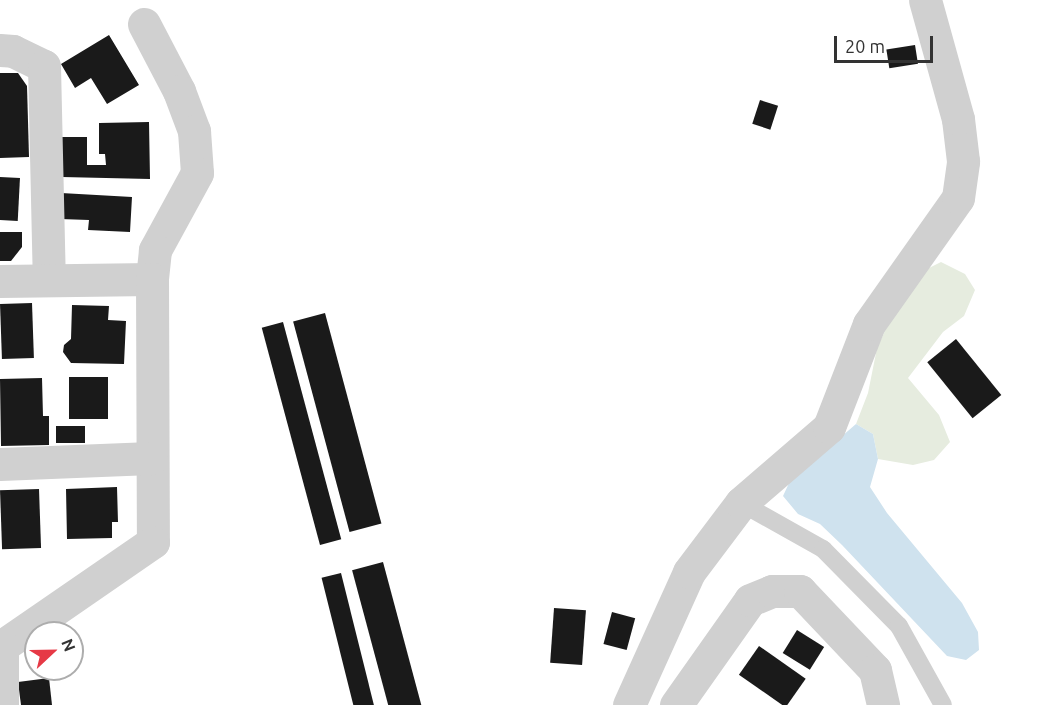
<!DOCTYPE html>
<style>
body{margin:0}
#map{position:relative;width:1053px;height:705px;overflow:hidden;background:#fff;font-family:Ubuntu,sans-serif}
div>[style]{position:absolute}
.green>*{inset:0;background:#e6ecdf}
.water>*{inset:0;background:#cfe2ee}
.building>*{inset:0;background:#1a1a1a;transform-origin:0 0}
.service>*{height:18px;margin:-9px;padding:0 9px;transform-origin:9px;border-radius:9px;background:#d0d0d0}
.minor>*{height:33px;margin:-16.5px;padding:0 16.5px;transform-origin:16.5px;border-radius:16.5px;background:#d0d0d0}
span{translate:-50% -50%;white-space:nowrap;text-align:center;line-height:1.15;-webkit-text-stroke:6px #fff;paint-order:stroke}
.north{position:absolute;left:24px;top:621px;width:60px;height:60px;box-sizing:border-box;background:#fff;border:2px solid #adadad;border-radius:50%;rotate:68deg;font-size:16px;font-weight:700;line-height:24px;text-align:center;color:#333}
.north::after{content:'';display:block;margin:auto;width:21px;height:27px;background:#e63946;clip-path:polygon(50% 0,100% 100%,50% 72%,0 100%)}
.scale{position:absolute;left:834px;top:36px;width:99px;height:27px;box-sizing:border-box;border:3px solid #333;border-top:0;padding-left:8px;font-size:18px;line-height:21px;white-space:nowrap;color:#333;-webkit-text-stroke:4px #fff;paint-order:stroke}
</style>
<div id="map">
<div class="green">
<div style="clip-path:polygon(941px 262px,965px 274px,975px 290px,964px 316px,943px 332px,908px 378px,939px 415px,950px 442px,934px 460px,913px 465px,878px 459px,873px 434px,856px 424px,868px 393px,877px 348px,896px 307px,921px 272px)"></div>
</div>
<div class="water">
<div style="clip-path:polygon(856px 424px,873px 434px,878px 459px,870px 487px,887px 513px,962px 603px,978px 632px,979px 650px,966px 660px,947px 656px,842px 545px,820px 524px,798px 514px,783px 496px,790px 481px)"></div>
</div>
<div class="building">
<div style="clip-path:polygon(109px 35px,139px 85px,107px 104px,91px 78px,75px 88px,61px 64px)"></div>
<div style="left:915px;top:45px;width:19px;height:29px;rotate:81deg"></div>
<div style="clip-path:polygon(0 73px,18px 73px,27px 86px,29px 157px,0 158px)"></div>
<div style="left:760px;top:100px;width:19px;height:25px;rotate:18deg"></div>
<div style="clip-path:polygon(149px 122px,150px 179px,62px 177px,61px 137px,87px 137px,87px 165px,106px 165px,105px 154px,99px 154px,99px 123px)"></div>
<div style="left:0;top:177px;width:20px;height:43px;rotate:3deg"></div>
<div style="clip-path:polygon(61px 193px,132px 197px,130px 232px,88px 230px,89px 220px,60px 219px)"></div>
<div style="clip-path:polygon(0 232px,22px 232px,22px 247px,11px 261px,0 261px)"></div>
<div style="left:32px;top:303px;width:55px;height:32px;rotate:88deg"></div>
<div style="clip-path:polygon(72px 305px,109px 306px,108px 320px,126px 321px,124px 364px,71px 363px,63px 352px,64px 345px,71px 339px)"></div>
<div style="left:325px;top:313px;width:218px;height:33px;rotate:75deg"></div>
<div style="left:283px;top:322px;width:225px;height:22px;rotate:75deg"></div>
<div style="left:956px;top:339px;width:72px;height:37px;rotate:51deg"></div>
<div style="left:108px;top:377px;width:42px;height:39px;rotate:90deg"></div>
<div style="clip-path:polygon(42px 378px,43px 416px,49px 416px,49px 445px,1px 446px,0 379px)"></div>
<div style="left:56px;top:426px;width:29px;height:17px"></div>
<div style="clip-path:polygon(117px 487px,118px 522px,112px 522px,112px 538px,67px 539px,66px 489px)"></div>
<div style="left:39px;top:489px;width:59px;height:39px;rotate:88deg"></div>
<div style="left:383px;top:562px;width:148px;height:32px;rotate:75deg"></div>
<div style="left:341px;top:573px;width:136px;height:20px;rotate:76deg"></div>
<div style="left:554px;top:608px;width:32px;height:55px;rotate:4deg"></div>
<div style="left:612px;top:612px;width:24px;height:33px;rotate:15deg"></div>
<div style="left:797px;top:630px;width:32px;height:27px;rotate:32deg"></div>
<div style="left:759px;top:646px;width:57px;height:35px;rotate:35deg"></div>
<div style="clip-path:polygon(49px 678px,52px 705px,21px 705px,18px 682px)"></div>
</div>
<div class="service">
<div style="left:741px;top:503px;width:94px;rotate:29.3deg"></div>
<div style="left:823px;top:549px;width:108px;rotate:45.4deg"></div>
<div style="left:899px;top:626px;width:90px;rotate:60.9deg"></div>
</div>
<div class="minor">
<div style="left:144px;top:24px;width:76px;rotate:62.4deg"></div>
<div style="left:179px;top:91px;width:43px;rotate:69.4deg"></div>
<div style="left:194px;top:131px;width:42px;rotate:85.9deg"></div>
<div style="left:197px;top:173px;width:88px;rotate:118.6deg"></div>
<div style="left:155px;top:250px;width:29px;rotate:96deg"></div>
<div style="left:0;top:50px;width:13px;rotate:4deg"></div>
<div style="left:13px;top:51px;width:34px;rotate:26deg"></div>
<div style="left:44px;top:66px;width:214px;rotate:88.7deg"></div>
<div style="left:0;top:281px;width:152px;rotate:-0.8deg"></div>
<div style="left:152px;top:279px;width:263px;rotate:89.8deg"></div>
<div style="left:153px;top:542px;width:183px;rotate:145.4deg"></div>
<div style="left:2px;top:646px;width:59px;rotate:90deg"></div>
<div style="left:0;top:464px;width:151px;rotate:-2.3deg"></div>
<div style="left:629px;top:705px;width:146px;rotate:-65.7deg"></div>
<div style="left:689px;top:572px;width:86px;rotate:-53deg"></div>
<div style="left:741px;top:503px;width:116px;rotate:-40.8deg"></div>
<div style="left:829px;top:427px;width:110px;rotate:-68.8deg"></div>
<div style="left:869px;top:324px;width:154px;rotate:-54.8deg"></div>
<div style="left:958px;top:198px;width:37px;rotate:-82deg"></div>
<div style="left:963px;top:161px;width:42px;rotate:-96.8deg"></div>
<div style="left:958px;top:119px;width:123px;rotate:-105.5deg"></div>
<div style="left:676px;top:705px;width:128px;rotate:-54.8deg"></div>
<div style="left:750px;top:600px;width:24px;rotate:-22deg"></div>
<div style="left:772px;top:591px;width:28px"></div>
<div style="left:800px;top:591px;width:109px;rotate:46.5deg"></div>
<div style="left:875px;top:670px;width:36px;rotate:77deg"></div>
</div>
<div class="north">N</div>
<div class="scale">20 m</div>
</div>
